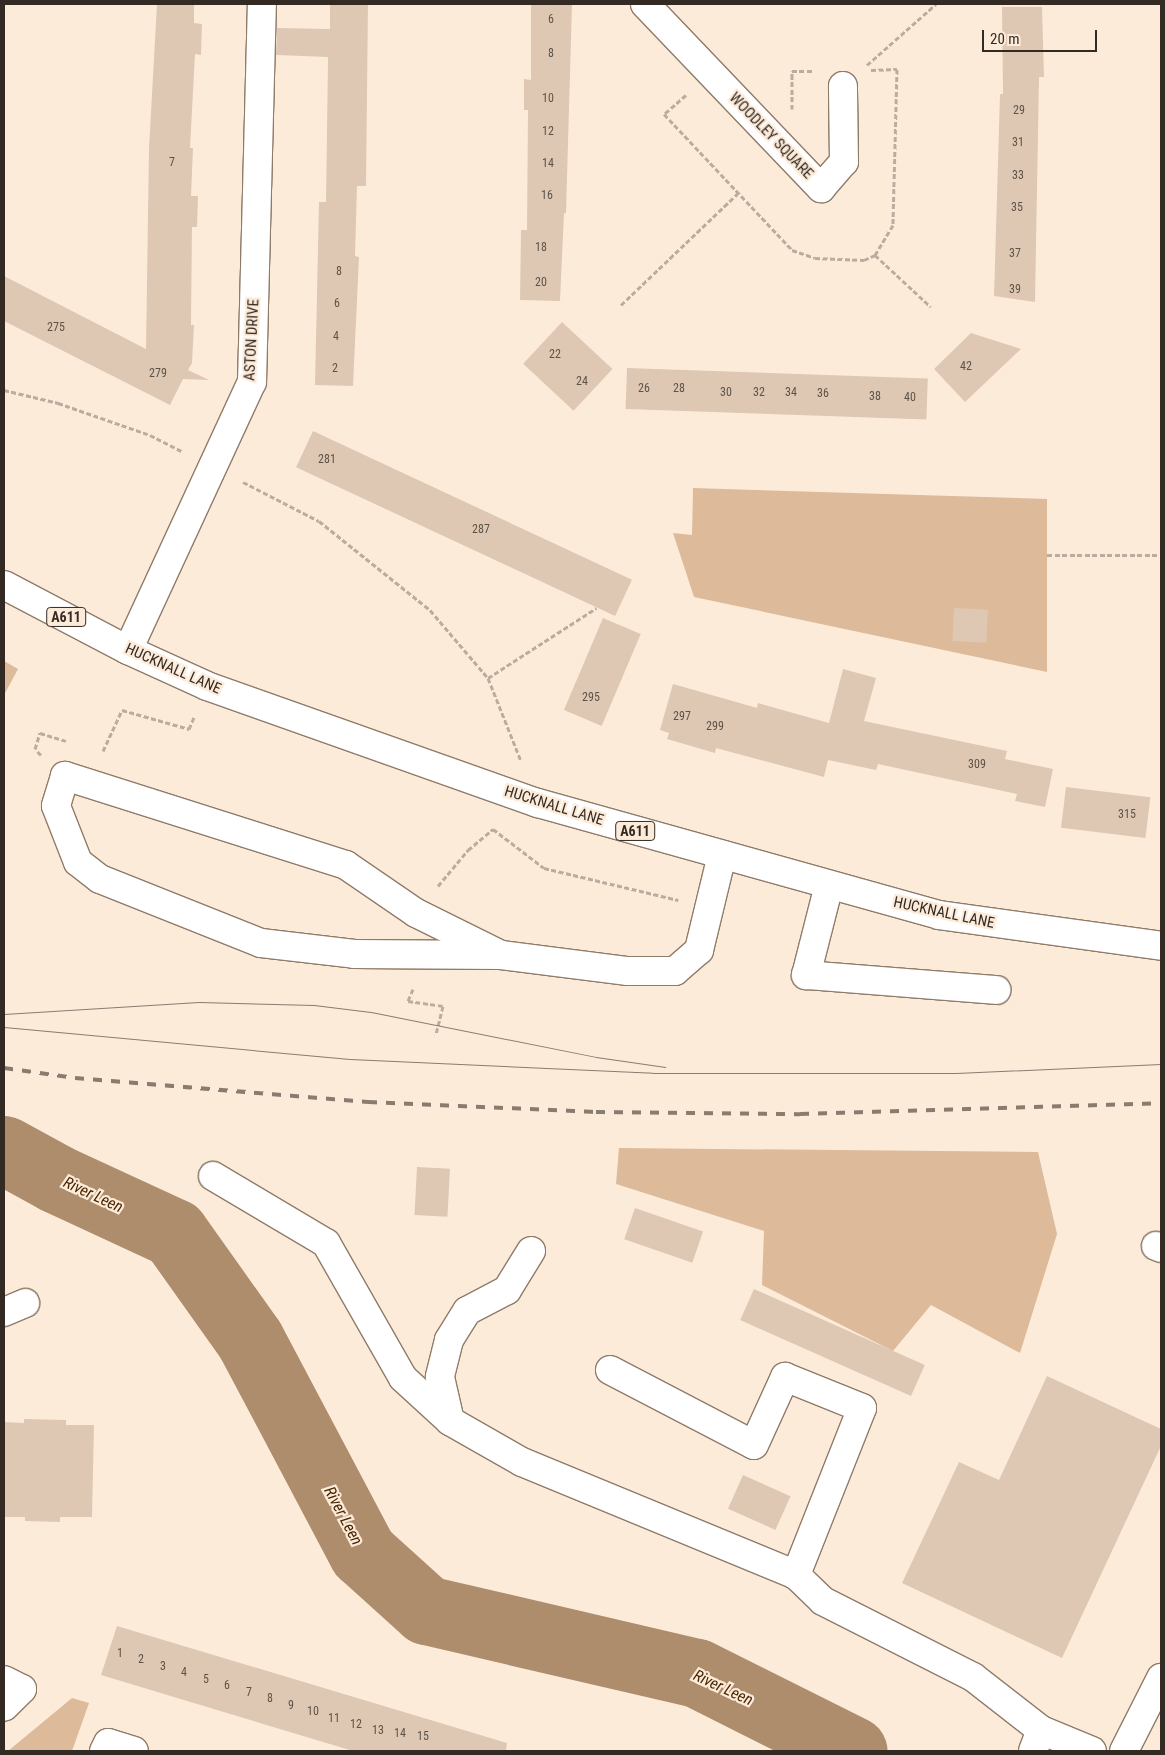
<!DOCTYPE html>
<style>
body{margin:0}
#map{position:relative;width:1165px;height:1755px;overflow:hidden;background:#fdebda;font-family:"Roboto Condensed",sans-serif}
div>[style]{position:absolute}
.green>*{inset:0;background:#dcba9a}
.river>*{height:69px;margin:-34.5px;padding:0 34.5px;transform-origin:34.5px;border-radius:34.5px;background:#ae8d6d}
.building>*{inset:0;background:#dec8b4;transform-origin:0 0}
.path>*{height:3px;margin-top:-1.5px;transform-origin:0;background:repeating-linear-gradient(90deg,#bcac9f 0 5px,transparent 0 7.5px)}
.roads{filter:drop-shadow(1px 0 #8f7b69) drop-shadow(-1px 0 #8f7b69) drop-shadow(0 1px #8f7b69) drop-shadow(0 -1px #8f7b69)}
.minor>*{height:28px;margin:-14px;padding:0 14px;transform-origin:14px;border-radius:14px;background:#fff}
.major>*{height:28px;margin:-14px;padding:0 14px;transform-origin:14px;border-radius:14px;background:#fff}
.tram>*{height:1px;margin:-0.5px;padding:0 0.5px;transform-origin:0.5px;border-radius:0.5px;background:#887b70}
.rail>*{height:4px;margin-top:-2px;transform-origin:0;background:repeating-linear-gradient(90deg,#887b70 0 9px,transparent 0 18px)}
span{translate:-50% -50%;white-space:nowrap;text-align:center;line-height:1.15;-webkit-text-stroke:4.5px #fdebda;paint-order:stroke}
.number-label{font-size:12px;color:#5e5247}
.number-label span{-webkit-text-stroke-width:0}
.shield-label span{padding:1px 4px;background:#fdebda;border:1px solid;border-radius:4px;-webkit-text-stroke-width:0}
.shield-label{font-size:14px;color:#332a23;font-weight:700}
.street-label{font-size:15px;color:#332a23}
.water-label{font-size:16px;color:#482600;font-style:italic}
.frame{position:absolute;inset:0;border:5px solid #332a23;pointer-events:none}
.scale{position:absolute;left:982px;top:30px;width:115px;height:22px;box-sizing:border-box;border:2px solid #332a23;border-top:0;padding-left:6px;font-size:15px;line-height:18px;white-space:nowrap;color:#332a23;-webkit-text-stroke:4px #fdebda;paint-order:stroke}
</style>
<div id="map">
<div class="green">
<div style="clip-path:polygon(693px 488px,1047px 499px,1047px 672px,694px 597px,673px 533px,692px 535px)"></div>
<div style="clip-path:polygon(4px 661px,18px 669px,4px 695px)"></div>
<div style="clip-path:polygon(619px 1148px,1038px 1152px,1057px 1234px,1020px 1353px,931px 1305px,893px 1351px,762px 1285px,764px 1231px,616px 1184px)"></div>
<div style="clip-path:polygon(72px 1698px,89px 1703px,72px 1751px,8px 1751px)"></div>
</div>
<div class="river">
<div style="left:4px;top:1150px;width:60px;rotate:28.7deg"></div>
<div style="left:57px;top:1179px;width:129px;rotate:24.8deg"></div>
<div style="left:174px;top:1233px;width:131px;rotate:54.6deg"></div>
<div style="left:250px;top:1340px;width:241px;rotate:62.1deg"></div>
<div style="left:363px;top:1553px;width:85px;rotate:42.1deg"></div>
<div style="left:426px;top:1610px;width:278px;rotate:13.1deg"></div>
<div style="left:697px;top:1673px;width:174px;rotate:26.6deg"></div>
</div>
<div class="building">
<div style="clip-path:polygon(157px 4px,194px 4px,194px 23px,202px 24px,201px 55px,195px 54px,190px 148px,193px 148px,191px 196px,198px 196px,197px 227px,192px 227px,191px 325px,194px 325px,192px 363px,188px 370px,209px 380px,183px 379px,170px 405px,4px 321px,4px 276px,146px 349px,149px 148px)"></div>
<div style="clip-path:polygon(330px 4px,368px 4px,366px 186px,357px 186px,355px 256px,359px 257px,353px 386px,315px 385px,319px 202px,326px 202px,328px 57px,276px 55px,277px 28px,330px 29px)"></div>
<div style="clip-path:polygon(531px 4px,572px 4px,566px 213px,564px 213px,560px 301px,520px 300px,521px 230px,527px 230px,528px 110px,524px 110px,524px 79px,531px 80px)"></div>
<div style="clip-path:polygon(1002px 7px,1042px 7px,1044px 77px,1039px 77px,1035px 302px,994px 296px,1000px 94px,1003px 94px)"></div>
<div style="left:562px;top:322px;width:69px;height:57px;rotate:43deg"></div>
<div style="clip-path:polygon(971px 333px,1021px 349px,965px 402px,934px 369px)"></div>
<div style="left:627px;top:368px;width:301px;height:41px;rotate:2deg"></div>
<div style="left:313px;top:431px;width:352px;height:40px;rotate:25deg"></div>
<div style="left:954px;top:608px;width:34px;height:33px;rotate:3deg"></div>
<div style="left:603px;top:618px;width:41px;height:100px;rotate:23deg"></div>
<div style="clip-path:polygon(843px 669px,876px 678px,864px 721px,1007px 751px,1005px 759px,1053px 769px,1045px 807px,1015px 801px,1017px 794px,878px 764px,876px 770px,828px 760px,824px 777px,716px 748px,715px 753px,667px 739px,669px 733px,660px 730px,673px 684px,757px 708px,758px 703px,829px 723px)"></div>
<div style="left:1066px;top:787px;width:85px;height:41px;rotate:7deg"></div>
<div style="left:417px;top:1167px;width:33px;height:48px;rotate:3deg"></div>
<div style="left:635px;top:1208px;width:72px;height:33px;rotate:19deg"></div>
<div style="left:754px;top:1289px;width:187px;height:34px;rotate:24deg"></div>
<div style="clip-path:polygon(1047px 1376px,1161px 1429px,1161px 1446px,1062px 1658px,902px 1583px,959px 1462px,999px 1480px)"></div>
<div style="clip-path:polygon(24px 1419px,66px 1420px,66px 1425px,94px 1425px,92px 1517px,60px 1517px,60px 1522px,25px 1521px,25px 1517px,4px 1517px,4px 1422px,24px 1423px)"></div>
<div style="left:743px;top:1475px;width:52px;height:37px;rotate:24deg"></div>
<div style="clip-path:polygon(117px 1626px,507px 1743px,506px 1751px,353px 1751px,101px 1675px)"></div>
</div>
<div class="path">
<div style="left:867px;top:65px;width:92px;rotate:-41.5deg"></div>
<div style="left:871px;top:70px;width:26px;rotate:-2deg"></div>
<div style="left:897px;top:69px;width:156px;rotate:91.5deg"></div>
<div style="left:893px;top:225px;width:35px;rotate:121deg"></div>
<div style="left:686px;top:95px;width:29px;rotate:139deg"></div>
<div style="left:664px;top:114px;width:187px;rotate:46.7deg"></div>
<div style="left:792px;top:250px;width:24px;rotate:19deg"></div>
<div style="left:815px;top:258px;width:49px;rotate:2.3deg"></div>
<div style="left:864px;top:260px;width:12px;rotate:-24deg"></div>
<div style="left:875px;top:255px;width:76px;rotate:42.9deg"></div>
<div style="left:792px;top:109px;width:38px;rotate:-90deg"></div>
<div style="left:792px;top:71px;width:21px"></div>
<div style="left:621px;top:305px;width:162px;rotate:-43.7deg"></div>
<div style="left:4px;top:390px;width:56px;rotate:13.5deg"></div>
<div style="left:58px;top:403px;width:97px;rotate:19.2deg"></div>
<div style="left:150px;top:435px;width:36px;rotate:27deg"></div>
<div style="left:243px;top:482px;width:85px;rotate:27.2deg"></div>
<div style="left:319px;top:521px;width:142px;rotate:38.7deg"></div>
<div style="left:430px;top:610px;width:89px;rotate:49.5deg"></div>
<div style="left:488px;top:678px;width:89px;rotate:68.3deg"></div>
<div style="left:1047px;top:555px;width:114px"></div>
<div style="left:488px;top:678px;width:129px;rotate:-32.9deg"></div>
<div style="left:103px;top:751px;width:45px;rotate:-65.1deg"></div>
<div style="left:122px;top:710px;width:70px;rotate:15.8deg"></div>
<div style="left:189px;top:729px;width:13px;rotate:-67deg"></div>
<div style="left:41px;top:755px;width:8px;rotate:-135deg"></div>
<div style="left:35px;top:749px;width:17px;rotate:-73deg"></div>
<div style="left:40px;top:733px;width:27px;rotate:17deg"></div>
<div style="left:438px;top:886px;width:47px;rotate:-50.2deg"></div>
<div style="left:468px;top:850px;width:33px;rotate:-40deg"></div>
<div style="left:493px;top:829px;width:64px;rotate:37.4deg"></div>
<div style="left:544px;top:868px;width:138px;rotate:13.4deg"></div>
<div style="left:413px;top:989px;width:13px;rotate:113deg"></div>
<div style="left:408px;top:1001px;width:35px;rotate:8deg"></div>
<div style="left:443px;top:1006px;width:30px;rotate:104deg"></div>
</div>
<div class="roads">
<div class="minor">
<div style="left:645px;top:4px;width:255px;rotate:46.3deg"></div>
<div style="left:821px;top:188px;width:35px;rotate:-49deg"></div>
<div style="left:844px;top:162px;width:76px;rotate:-90.8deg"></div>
<div style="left:128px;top:650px;width:295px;rotate:-65.2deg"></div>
<div style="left:252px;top:382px;width:378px;rotate:-88.5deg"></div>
<div style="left:829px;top:885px;width:93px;rotate:104.3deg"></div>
<div style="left:806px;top:975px;width:191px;rotate:4.5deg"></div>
<div style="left:501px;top:955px;width:95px;rotate:-153.7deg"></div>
<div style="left:416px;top:913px;width:85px;rotate:-145.6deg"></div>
<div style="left:346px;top:865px;width:295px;rotate:-162.4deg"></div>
<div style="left:65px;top:776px;width:31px;rotate:107deg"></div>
<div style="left:56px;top:806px;width:60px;rotate:68.6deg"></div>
<div style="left:78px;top:862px;width:28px;rotate:38deg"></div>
<div style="left:100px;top:879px;width:173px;rotate:21.7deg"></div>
<div style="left:261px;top:943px;width:94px;rotate:6.7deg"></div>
<div style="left:354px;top:954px;width:147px;rotate:0.4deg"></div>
<div style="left:501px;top:955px;width:128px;rotate:7.2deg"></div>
<div style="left:628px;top:971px;width:47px"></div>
<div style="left:675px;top:971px;width:32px;rotate:-41deg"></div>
<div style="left:699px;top:950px;width:98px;rotate:-76.4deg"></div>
<div style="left:213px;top:1176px;width:131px;rotate:30.7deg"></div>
<div style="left:326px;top:1243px;width:155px;rotate:60.3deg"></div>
<div style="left:403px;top:1378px;width:64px;rotate:42.5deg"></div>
<div style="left:1156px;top:1246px;width:5px;rotate:22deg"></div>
<div style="left:531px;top:1251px;width:46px;rotate:121.6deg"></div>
<div style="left:507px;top:1290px;width:45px;rotate:152.3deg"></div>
<div style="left:467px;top:1311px;width:34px;rotate:122deg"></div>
<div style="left:449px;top:1340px;width:38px;rotate:104deg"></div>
<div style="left:440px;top:1377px;width:45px;rotate:77.2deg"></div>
<div style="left:450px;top:1421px;width:83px;rotate:29.7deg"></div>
<div style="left:522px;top:1462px;width:296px;rotate:22.4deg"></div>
<div style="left:4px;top:1312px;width:23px;rotate:-23deg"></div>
<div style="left:610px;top:1370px;width:162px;rotate:27.5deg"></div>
<div style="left:754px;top:1445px;width:75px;rotate:-65.5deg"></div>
<div style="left:785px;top:1377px;width:83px;rotate:21.9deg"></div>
<div style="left:862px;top:1408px;width:180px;rotate:111.6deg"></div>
<div style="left:796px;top:1575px;width:37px;rotate:44deg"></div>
<div style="left:823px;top:1601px;width:168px;rotate:26.9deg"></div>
<div style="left:973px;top:1677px;width:86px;rotate:37.9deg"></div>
<div style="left:1041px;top:1730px;width:22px;rotate:111deg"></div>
<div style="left:4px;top:1680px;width:20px;rotate:27deg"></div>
<div style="left:22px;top:1689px;width:25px;rotate:135deg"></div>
<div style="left:1041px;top:1730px;width:55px;rotate:22.4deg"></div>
<div style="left:104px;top:1751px;width:9px;rotate:-63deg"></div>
<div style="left:108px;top:1743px;width:27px;rotate:17deg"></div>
<div style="left:1124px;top:1751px;width:82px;rotate:-63.1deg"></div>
</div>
<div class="major">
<div style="left:4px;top:585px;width:140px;rotate:27.7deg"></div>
<div style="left:128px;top:650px;width:87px;rotate:24.5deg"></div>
<div style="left:207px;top:686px;width:351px;rotate:19.5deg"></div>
<div style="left:538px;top:803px;width:416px;rotate:15.6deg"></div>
<div style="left:939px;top:915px;width:224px;rotate:7.9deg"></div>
</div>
</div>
<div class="tram">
<div style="left:4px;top:1014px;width:195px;rotate:-3.5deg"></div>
<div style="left:199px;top:1002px;width:115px;rotate:1.5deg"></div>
<div style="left:314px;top:1005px;width:57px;rotate:7deg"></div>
<div style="left:371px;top:1012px;width:229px;rotate:11.3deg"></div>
<div style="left:596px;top:1057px;width:70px;rotate:8.2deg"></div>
<div style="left:4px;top:1027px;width:347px;rotate:5.3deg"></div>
<div style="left:350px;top:1059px;width:303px;rotate:2.6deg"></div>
<div style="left:653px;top:1073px;width:303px"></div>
<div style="left:956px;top:1073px;width:205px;rotate:-2.5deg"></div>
</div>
<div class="rail">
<div style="left:4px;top:1068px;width:72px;rotate:8deg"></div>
<div style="left:75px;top:1078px;width:294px;rotate:4.7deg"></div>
<div style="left:368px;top:1102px;width:228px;rotate:2.5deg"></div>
<div style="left:596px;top:1112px;width:204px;rotate:0.6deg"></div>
<div style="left:800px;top:1114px;width:361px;rotate:-1.7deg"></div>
</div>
<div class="number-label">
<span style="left:551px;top:20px">6</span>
<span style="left:551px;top:54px">8</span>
<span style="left:548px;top:99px">10</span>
<span style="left:1019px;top:111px">29</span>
<span style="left:548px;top:132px">12</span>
<span style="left:1018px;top:143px">31</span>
<span style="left:172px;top:163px">7</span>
<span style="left:548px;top:164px">14</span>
<span style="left:1018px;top:176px">33</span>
<span style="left:547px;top:196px">16</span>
<span style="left:1017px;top:208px">35</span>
<span style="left:541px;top:248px">18</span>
<span style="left:1015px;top:254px">37</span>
<span style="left:339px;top:272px">8</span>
<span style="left:541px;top:283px">20</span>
<span style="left:1015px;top:290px">39</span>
<span style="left:337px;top:304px">6</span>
<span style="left:56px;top:328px">275</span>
<span style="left:336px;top:337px">4</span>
<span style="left:555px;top:355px">22</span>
<span style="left:966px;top:367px">42</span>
<span style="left:335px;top:369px">2</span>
<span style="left:158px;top:374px">279</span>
<span style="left:582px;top:382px">24</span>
<span style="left:644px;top:389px">26</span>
<span style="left:679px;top:389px">28</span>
<span style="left:726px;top:393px">30</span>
<span style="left:759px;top:393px">32</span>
<span style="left:791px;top:393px">34</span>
<span style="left:823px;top:394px">36</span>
<span style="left:875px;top:397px">38</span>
<span style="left:910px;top:398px">40</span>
<span style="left:327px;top:460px">281</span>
<span style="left:481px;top:530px">287</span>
<span style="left:591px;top:698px">295</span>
<span style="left:682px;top:717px">297</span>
<span style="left:715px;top:727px">299</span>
<span style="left:977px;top:765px">309</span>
<span style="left:1127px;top:815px">315</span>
<span style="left:120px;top:1654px">1</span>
<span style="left:141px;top:1660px">2</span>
<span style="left:163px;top:1667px">3</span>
<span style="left:184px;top:1673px">4</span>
<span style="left:206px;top:1680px">5</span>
<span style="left:227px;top:1686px">6</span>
<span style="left:249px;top:1693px">7</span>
<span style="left:270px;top:1699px">8</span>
<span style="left:291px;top:1706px">9</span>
<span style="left:313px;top:1712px">10</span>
<span style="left:334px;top:1719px">11</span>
<span style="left:356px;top:1725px">12</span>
<span style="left:378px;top:1731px">13</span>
<span style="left:400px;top:1734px">14</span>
<span style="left:423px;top:1737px">15</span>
</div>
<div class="shield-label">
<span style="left:66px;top:617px">A611</span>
<span style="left:635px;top:831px">A611</span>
</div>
<div class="street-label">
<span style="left:771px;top:136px;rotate:46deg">WOODLEY SQUARE</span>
<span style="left:252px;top:340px;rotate:-87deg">ASTON DRIVE</span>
<span style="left:173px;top:669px;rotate:24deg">HUCKNALL LANE</span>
<span style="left:554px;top:806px;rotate:17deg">HUCKNALL LANE</span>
<span style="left:944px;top:913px;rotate:12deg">HUCKNALL LANE</span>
</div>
<div class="water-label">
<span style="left:93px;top:1195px;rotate:25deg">River Leen</span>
<span style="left:343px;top:1516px;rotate:62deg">River Leen</span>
<span style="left:723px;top:1688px;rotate:25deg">River Leen</span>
</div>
<div class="frame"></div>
<div class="scale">20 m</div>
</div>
